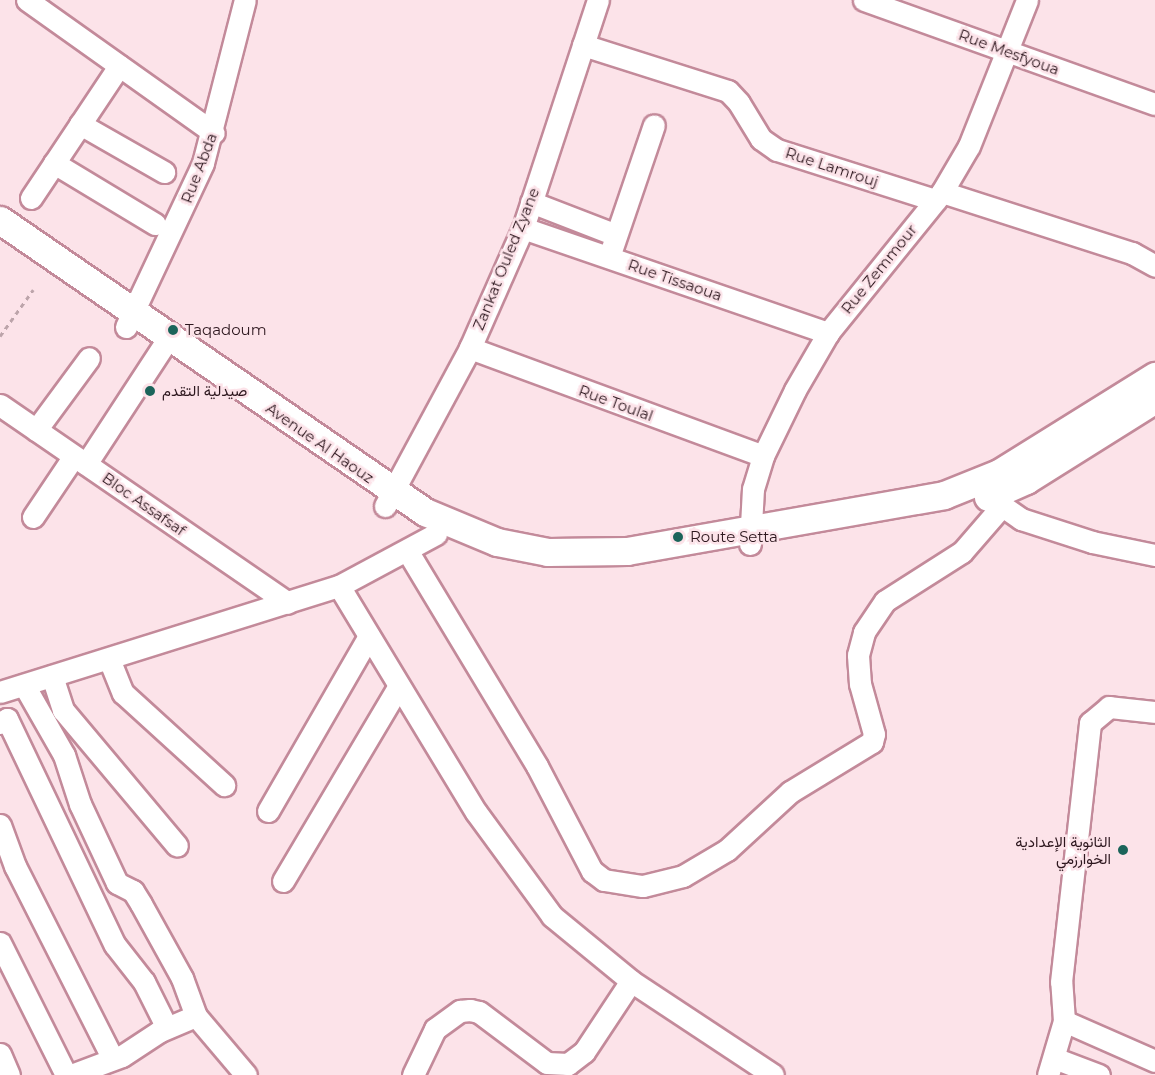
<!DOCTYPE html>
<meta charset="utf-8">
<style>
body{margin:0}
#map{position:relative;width:1155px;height:1075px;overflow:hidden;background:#fce3e9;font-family:Montserrat,Vazirmatn,sans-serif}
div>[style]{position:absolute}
.path>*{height:3px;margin-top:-1.5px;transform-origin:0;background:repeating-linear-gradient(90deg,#bca4aa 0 4.5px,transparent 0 9px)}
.roads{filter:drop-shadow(2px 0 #c38a9a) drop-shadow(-2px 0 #c38a9a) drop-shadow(0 2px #c38a9a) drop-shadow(0 -2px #c38a9a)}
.minor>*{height:21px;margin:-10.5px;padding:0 10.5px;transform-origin:10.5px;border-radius:10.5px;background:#fff}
.major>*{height:27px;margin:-13.5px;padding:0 13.5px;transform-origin:13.5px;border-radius:13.5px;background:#fff}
.dots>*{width:16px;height:16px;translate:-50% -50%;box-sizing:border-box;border:3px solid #fce3e9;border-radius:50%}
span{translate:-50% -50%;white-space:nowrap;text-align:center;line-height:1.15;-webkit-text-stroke:5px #fce3e9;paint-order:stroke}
.street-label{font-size:15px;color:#2d171e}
.poi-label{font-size:15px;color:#2d171e}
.left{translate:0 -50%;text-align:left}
.right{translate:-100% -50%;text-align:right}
</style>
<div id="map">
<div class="path">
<div style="left:0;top:336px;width:57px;rotate:-54.3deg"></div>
</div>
<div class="roads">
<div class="minor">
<div style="left:27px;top:0;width:229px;rotate:35.4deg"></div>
<div style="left:864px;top:0;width:309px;rotate:19.7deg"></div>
<div style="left:583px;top:45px;width:152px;rotate:17.6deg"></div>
<div style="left:728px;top:91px;width:16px;rotate:47deg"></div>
<div style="left:739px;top:103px;width:42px;rotate:58.6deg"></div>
<div style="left:761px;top:139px;width:19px;rotate:35deg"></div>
<div style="left:777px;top:150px;width:166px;rotate:17.6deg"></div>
<div style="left:80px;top:124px;width:97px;rotate:29.7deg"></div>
<div style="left:54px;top:163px;width:118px;rotate:31.1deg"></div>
<div style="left:942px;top:192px;width:200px;rotate:17.8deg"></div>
<div style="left:1132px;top:253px;width:26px;rotate:29deg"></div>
<div style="left:31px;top:198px;width:159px;rotate:-56.3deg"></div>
<div style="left:531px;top:202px;width:91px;rotate:21.2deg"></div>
<div style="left:523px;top:228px;width:323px;rotate:19deg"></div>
<div style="left:609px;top:257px;width:139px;rotate:-71.2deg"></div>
<div style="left:126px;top:327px;width:181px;rotate:-64.8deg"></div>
<div style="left:203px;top:163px;width:168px;rotate:-75.6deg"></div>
<div style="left:470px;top:348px;width:312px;rotate:20.2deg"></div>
<div style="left:0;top:405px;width:349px;rotate:34.5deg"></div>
<div style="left:36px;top:430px;width:89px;rotate:-53.6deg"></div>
<div style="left:86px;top:464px;width:152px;rotate:-56.8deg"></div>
<div style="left:991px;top:498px;width:37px;rotate:35deg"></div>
<div style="left:1021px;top:519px;width:75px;rotate:17.9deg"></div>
<div style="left:1092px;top:542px;width:64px;rotate:11.7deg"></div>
<div style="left:385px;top:506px;width:179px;rotate:-61.7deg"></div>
<div style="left:470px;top:348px;width:131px;rotate:-66.2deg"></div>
<div style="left:523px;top:228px;width:240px;rotate:-71.8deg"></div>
<div style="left:33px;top:517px;width:73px;rotate:-56.1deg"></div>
<div style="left:750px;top:544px;width:55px;rotate:-86.9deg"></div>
<div style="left:753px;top:489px;width:34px;rotate:-73deg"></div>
<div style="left:763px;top:456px;width:73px;rotate:-64.1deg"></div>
<div style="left:795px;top:390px;width:66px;rotate:-59.9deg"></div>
<div style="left:828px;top:333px;width:181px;rotate:-51deg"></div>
<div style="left:942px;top:192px;width:53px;rotate:-59.6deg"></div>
<div style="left:969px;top:146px;width:157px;rotate:-68.3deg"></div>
<div style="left:408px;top:552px;width:250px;rotate:58.9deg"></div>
<div style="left:537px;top:766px;width:119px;rotate:62.4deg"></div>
<div style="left:592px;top:871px;width:15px;rotate:37deg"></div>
<div style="left:604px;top:880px;width:39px;rotate:9deg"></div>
<div style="left:643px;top:886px;width:41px;rotate:-14deg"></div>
<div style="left:683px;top:876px;width:51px;rotate:-30.6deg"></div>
<div style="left:727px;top:850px;width:86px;rotate:-42.6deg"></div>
<div style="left:790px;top:792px;width:96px;rotate:-31.4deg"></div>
<div style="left:872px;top:742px;width:8px;rotate:-76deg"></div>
<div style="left:874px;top:734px;width:52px;rotate:-105.6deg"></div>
<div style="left:860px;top:684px;width:29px;rotate:-94deg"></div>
<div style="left:858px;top:655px;width:24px;rotate:-75deg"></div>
<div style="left:864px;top:632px;width:37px;rotate:-56deg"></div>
<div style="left:885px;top:601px;width:91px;rotate:-32.5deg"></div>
<div style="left:962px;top:552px;width:60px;rotate:-49.1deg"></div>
<div style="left:339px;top:586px;width:264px;rotate:58.8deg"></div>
<div style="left:476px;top:812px;width:129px;rotate:53.8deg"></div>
<div style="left:552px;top:916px;width:102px;rotate:39.4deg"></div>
<div style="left:631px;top:981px;width:170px;rotate:33.5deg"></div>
<div style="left:109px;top:659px;width:37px;rotate:68deg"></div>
<div style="left:123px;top:693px;width:137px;rotate:42.3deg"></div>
<div style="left:52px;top:676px;width:36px;rotate:72deg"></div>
<div style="left:63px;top:710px;width:177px;rotate:50deg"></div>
<div style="left:24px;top:685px;width:81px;rotate:60.3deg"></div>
<div style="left:64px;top:755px;width:52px;rotate:71.9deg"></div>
<div style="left:80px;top:804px;width:87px;rotate:64.9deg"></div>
<div style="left:117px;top:883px;width:18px;rotate:27deg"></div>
<div style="left:133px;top:891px;width:15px;rotate:58deg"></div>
<div style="left:141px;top:904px;width:85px;rotate:61deg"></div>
<div style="left:182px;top:978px;width:40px;rotate:69.8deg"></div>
<div style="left:196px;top:1016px;width:77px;rotate:49.7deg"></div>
<div style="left:0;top:692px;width:355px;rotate:-17.4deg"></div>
<div style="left:339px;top:586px;width:110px;rotate:-28.2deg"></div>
<div style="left:0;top:723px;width:8px;rotate:-30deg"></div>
<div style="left:7px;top:719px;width:250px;rotate:64.5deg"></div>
<div style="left:115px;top:945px;width:47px;rotate:51.9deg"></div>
<div style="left:144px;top:982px;width:51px;rotate:63.4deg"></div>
<div style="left:268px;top:811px;width:202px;rotate:-60deg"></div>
<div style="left:0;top:825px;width:44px;rotate:69.9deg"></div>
<div style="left:15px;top:866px;width:216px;rotate:63.1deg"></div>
<div style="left:283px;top:881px;width:227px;rotate:-59.3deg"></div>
<div style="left:0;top:943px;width:148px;rotate:63.4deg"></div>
<div style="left:1064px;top:1021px;width:99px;rotate:23.7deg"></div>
<div style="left:0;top:1054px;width:23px;rotate:67deg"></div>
<div style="left:1054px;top:1058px;width:48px;rotate:20.7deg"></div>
<div style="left:71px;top:1075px;width:54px;rotate:-20.4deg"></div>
<div style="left:122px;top:1056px;width:45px;rotate:-33.3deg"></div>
<div style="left:160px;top:1031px;width:39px;rotate:-23deg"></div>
<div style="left:413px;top:1075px;width:51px;rotate:-64.4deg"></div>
<div style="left:435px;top:1029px;width:31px;rotate:-36deg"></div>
<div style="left:460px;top:1011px;width:10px;rotate:-6deg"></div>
<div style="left:470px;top:1010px;width:9px;rotate:13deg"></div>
<div style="left:479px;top:1012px;width:85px;rotate:36.9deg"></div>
<div style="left:547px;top:1063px;width:21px;rotate:3deg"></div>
<div style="left:568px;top:1064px;width:20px;rotate:-37deg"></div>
<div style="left:584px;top:1052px;width:85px;rotate:-56.5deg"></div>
<div style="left:1048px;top:1075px;width:56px;rotate:-73.5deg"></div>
<div style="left:1064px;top:1021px;width:39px;rotate:-94deg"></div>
<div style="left:1061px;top:982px;width:261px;rotate:-83.6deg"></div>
<div style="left:1090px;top:723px;width:25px;rotate:-40deg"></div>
<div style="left:1109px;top:707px;width:46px;rotate:6.2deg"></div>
</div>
<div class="major">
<div style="left:0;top:220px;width:516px;rotate:34.49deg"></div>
<div style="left:425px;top:512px;width:78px;rotate:22.6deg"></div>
<div style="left:497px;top:542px;width:52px;rotate:11.1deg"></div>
<div style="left:548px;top:552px;width:79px;rotate:-0.7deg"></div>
<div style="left:627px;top:551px;width:322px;rotate:-10deg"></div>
<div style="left:944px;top:495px;width:59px;rotate:-21.8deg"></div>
<div style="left:999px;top:473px;width:184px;rotate:-31.9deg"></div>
<div style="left:988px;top:497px;width:42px;rotate:-24.1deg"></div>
<div style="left:1026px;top:480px;width:152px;rotate:-32.1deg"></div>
</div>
</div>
<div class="dots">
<div style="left:173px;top:330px;background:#1b645a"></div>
<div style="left:150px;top:391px;background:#1b645a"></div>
<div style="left:678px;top:537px;background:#1b645a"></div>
<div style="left:1123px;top:850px;background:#1b645a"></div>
</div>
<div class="street-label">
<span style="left:1009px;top:52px;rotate:20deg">Rue Mesfyoua</span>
<span style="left:832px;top:167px;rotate:18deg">Rue Lamrouj</span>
<span style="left:199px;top:168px;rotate:-69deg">Rue Abda</span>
<span style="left:506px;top:259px;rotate:-68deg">Zankat Ouled Zyane</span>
<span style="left:879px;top:269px;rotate:-51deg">Rue Zemmour</span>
<span style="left:675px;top:280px;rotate:19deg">Rue Tissaoua</span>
<span style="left:616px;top:403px;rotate:20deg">Rue Toulal</span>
<span style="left:320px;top:443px;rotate:35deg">Avenue Al Haouz</span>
<span style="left:144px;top:504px;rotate:35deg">Bloc Assafsaf</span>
</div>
<div class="poi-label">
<span class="left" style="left:185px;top:330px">Taqadoum</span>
<span class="left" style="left:162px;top:391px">صيدلية التقدم</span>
<span class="left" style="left:690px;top:537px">Route Setta</span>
<span class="right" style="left:1111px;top:850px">الثانوية الإعدادية<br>الخوارزمي</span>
</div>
</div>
